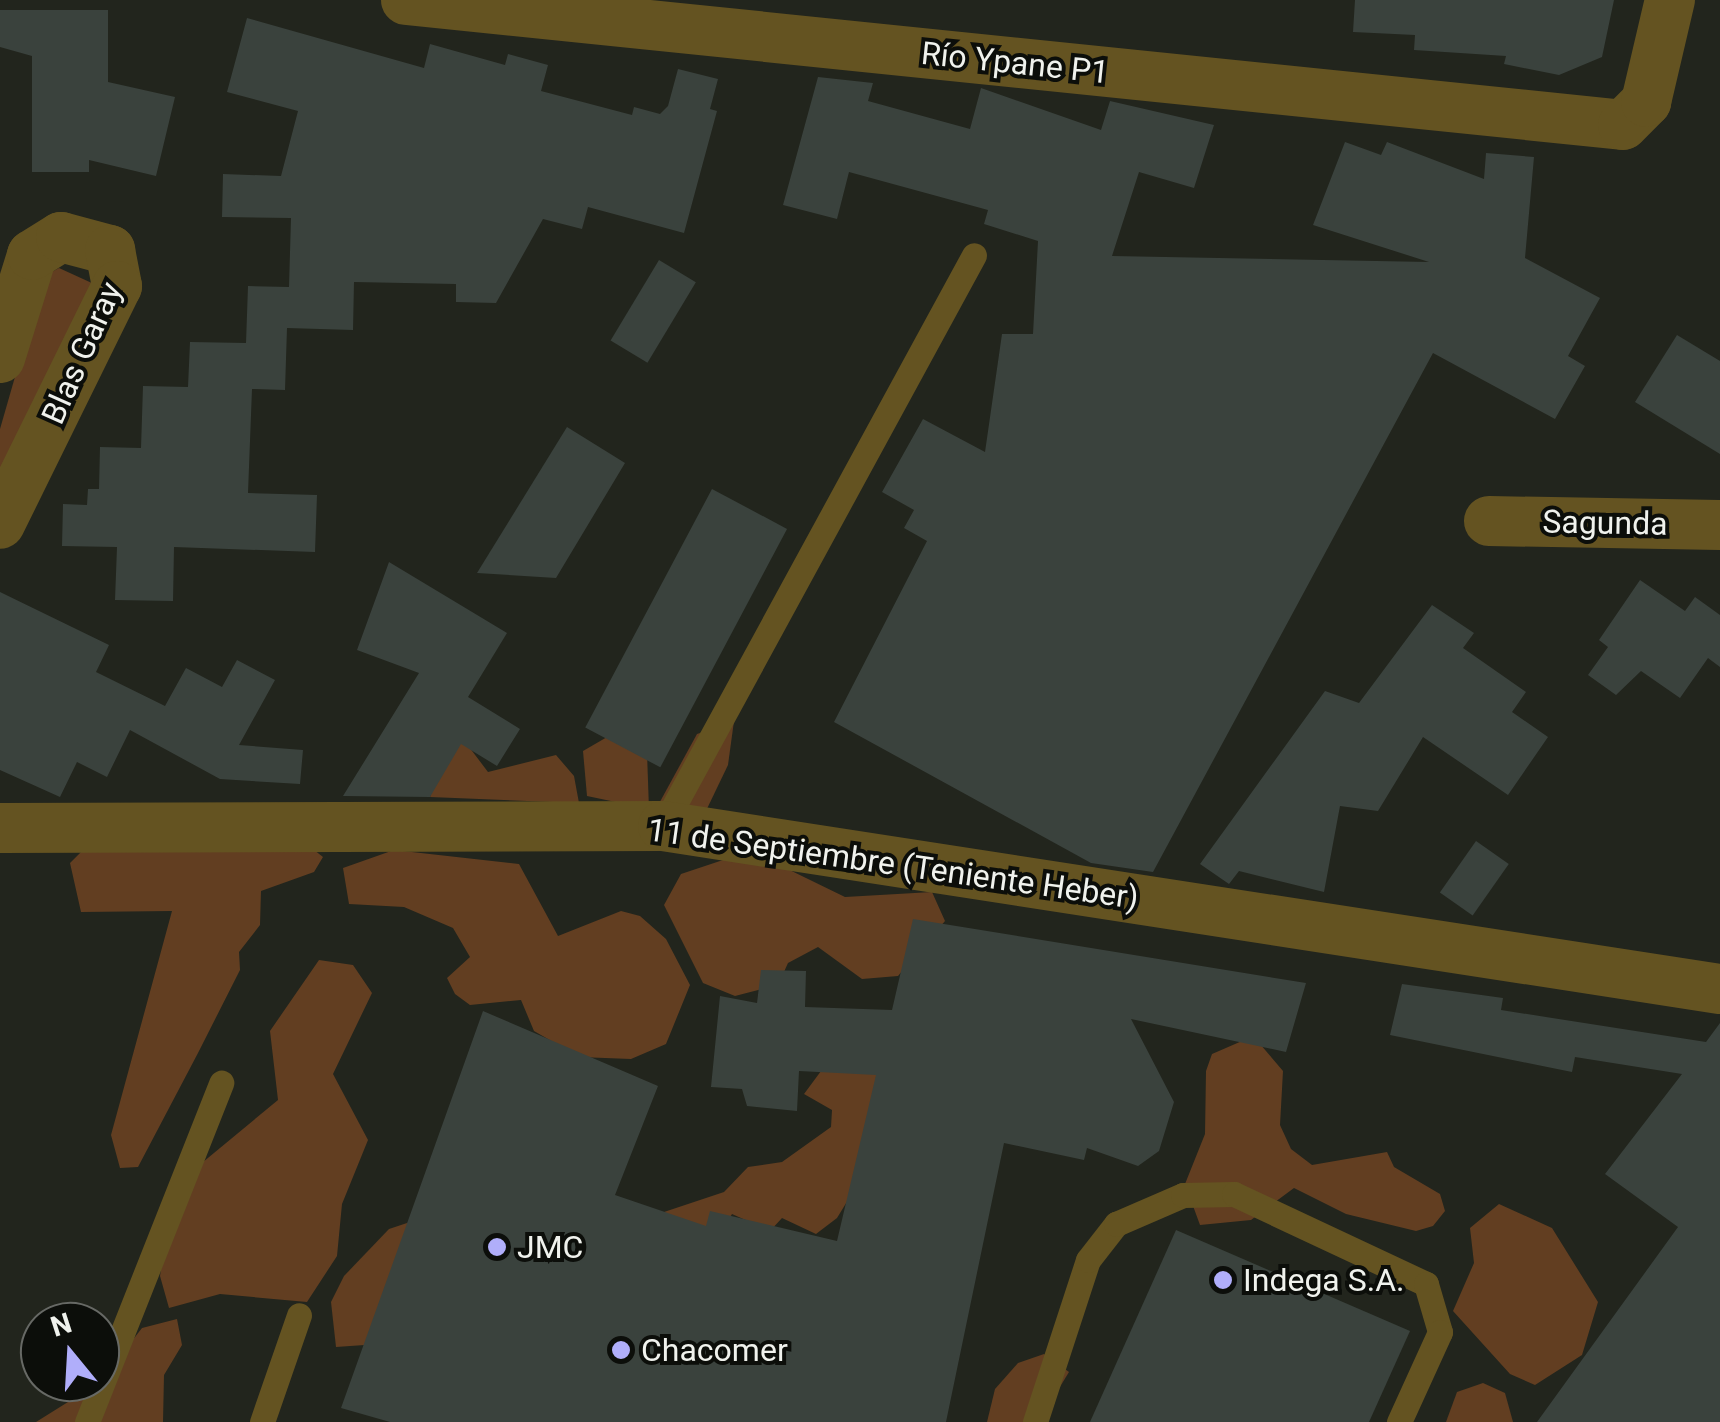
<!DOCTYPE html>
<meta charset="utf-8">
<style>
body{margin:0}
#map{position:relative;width:1720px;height:1422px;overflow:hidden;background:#22251d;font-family:Roboto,sans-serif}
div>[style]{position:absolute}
.green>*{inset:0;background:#623e21}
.building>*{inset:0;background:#3a423d;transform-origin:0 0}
.lane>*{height:25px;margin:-12.5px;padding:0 12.5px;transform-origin:12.5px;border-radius:12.5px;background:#645321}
.street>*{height:50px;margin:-25px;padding:0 25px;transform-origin:25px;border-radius:25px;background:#645321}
.dots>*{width:28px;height:28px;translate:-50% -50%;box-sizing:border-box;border:5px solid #0c0e0a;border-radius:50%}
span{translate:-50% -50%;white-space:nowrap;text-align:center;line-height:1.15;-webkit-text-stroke:8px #0c0e0a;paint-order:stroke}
.street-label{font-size:32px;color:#f0f2ed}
.poi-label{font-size:32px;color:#f0f2ed}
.left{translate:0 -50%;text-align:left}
.north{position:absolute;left:20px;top:1302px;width:100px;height:100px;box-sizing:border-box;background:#0c0e0a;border:2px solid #676965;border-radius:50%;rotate:342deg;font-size:28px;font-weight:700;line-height:40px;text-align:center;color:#f0f2ed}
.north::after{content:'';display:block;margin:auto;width:35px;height:45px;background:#b0aefa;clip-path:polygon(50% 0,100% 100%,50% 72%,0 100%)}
</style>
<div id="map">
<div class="green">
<div style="clip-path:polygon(59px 268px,94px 284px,0 498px,0 429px,44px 276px)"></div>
<div style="clip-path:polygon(734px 721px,728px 765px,704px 815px,650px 820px,697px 734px)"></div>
<div style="clip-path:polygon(454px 727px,488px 772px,556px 755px,574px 776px,579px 803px,430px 797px)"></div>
<div style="clip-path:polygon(614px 733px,647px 753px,649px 809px,587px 796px,583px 751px)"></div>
<div style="clip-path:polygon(309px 846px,323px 857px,314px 872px,261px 891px,260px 925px,239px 952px,240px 970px,198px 1053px,138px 1167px,120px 1168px,111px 1135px,172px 911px,81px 912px,70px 863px,82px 851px)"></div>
<div style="clip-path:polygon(394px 850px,519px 864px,558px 936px,621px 911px,640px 916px,666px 939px,690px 985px,666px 1044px,631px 1059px,579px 1057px,534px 1031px,521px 1000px,470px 1005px,455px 994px,447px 978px,470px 957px,453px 928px,404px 907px,349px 904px,343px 868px)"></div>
<div style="clip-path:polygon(732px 857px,767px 859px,845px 897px,932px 892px,945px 921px,898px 976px,862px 979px,818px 947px,788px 963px,778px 985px,735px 996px,703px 983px,664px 905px,681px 874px)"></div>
<div style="clip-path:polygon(319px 960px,353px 965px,372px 993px,333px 1074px,368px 1140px,342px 1204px,337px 1256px,307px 1302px,220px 1294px,169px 1308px,160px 1276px,174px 1186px,278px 1100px,270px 1031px)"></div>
<div style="clip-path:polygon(1242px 1041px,1260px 1044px,1283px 1071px,1280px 1125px,1291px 1149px,1312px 1165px,1387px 1152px,1394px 1167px,1440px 1194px,1445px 1211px,1433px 1226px,1416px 1231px,1346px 1214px,1294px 1188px,1251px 1220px,1200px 1225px,1185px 1184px,1205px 1134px,1206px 1071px,1212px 1054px)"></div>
<div style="clip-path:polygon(824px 1067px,882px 1070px,856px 1187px,837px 1218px,816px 1234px,782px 1218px,770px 1231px,732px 1214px,717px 1238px,661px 1213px,724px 1192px,748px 1167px,782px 1162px,831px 1127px,832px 1110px,804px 1094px)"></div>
<div style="clip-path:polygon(1499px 1204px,1552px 1228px,1598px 1302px,1582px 1355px,1535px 1385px,1510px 1374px,1453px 1311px,1474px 1263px,1470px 1228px)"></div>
<div style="clip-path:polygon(416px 1220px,379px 1344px,336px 1347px,331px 1302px,344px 1276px,389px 1229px)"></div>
<div style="clip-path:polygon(177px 1319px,182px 1345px,164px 1375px,163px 1422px,36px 1422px,100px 1382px,142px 1328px)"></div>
<div style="clip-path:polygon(1044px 1354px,1069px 1372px,1044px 1413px,1034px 1422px,987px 1422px,995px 1389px,1018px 1363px)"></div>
<div style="clip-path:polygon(1483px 1383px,1505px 1393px,1513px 1422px,1446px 1422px,1457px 1392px)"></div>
</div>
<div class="building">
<div style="clip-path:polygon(1355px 0,1614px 0,1602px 57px,1559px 75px,1504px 64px,1506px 56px,1414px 50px,1415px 35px,1353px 32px)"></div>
<div style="clip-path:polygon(0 10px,108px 10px,108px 82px,175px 97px,156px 176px,89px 160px,89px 172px,32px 172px,32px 56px,0 47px)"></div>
<div style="clip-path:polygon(247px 18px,424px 68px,430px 44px,505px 65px,508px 54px,548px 65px,541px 91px,632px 115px,634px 107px,660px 114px,668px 106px,678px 69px,718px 79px,710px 109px,717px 111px,684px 233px,588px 207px,582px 229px,543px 219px,496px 303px,456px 302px,456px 284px,354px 282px,353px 330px,287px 328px,285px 390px,252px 389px,248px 493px,317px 495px,315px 552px,174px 547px,173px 601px,115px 600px,117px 547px,62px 546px,63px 504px,87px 505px,88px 489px,99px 489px,100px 447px,141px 448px,143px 386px,188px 387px,190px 342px,246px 343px,248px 286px,289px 287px,291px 218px,222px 217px,223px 174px,281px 176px,298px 111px,227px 92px)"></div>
<div style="clip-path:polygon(818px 77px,873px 83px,868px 101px,970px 129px,981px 88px,1101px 130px,1110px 101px,1214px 125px,1194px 188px,1139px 172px,1112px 256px,1429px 262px,1313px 225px,1345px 142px,1381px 155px,1387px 142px,1484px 179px,1486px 153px,1534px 157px,1525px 258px,1600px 298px,1568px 356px,1585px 366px,1555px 419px,1433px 353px,1153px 872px,1091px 863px,834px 722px,927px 541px,904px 528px,914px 510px,882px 492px,923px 419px,985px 452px,1002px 334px,1033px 334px,1038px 241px,984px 224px,988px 210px,849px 172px,837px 219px,783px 205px)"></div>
<div style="left:659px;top:260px;width:43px;height:94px;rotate:31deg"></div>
<div style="clip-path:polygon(1677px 335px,1720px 361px,1720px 454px,1635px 402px)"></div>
<div style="clip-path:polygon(567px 427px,625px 463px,556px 578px,477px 573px)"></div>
<div style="left:712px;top:489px;width:85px;height:270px;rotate:28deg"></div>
<div style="clip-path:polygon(389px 562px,507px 633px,468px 697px,520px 729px,497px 766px,461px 744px,430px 797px,343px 796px,419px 673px,357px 650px)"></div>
<div style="clip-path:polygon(1640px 580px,1685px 611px,1695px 597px,1720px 615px,1720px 667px,1708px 658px,1680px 698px,1641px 671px,1616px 695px,1588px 675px,1608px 647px,1599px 640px)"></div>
<div style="clip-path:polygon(0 592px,109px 645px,96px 672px,165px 706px,186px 668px,222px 687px,237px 660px,275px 680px,239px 745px,303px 750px,300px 784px,220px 779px,130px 730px,107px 777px,77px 762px,60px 797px,0 770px)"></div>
<div style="clip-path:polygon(1432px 605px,1474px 633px,1463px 648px,1526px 692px,1512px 712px,1548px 737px,1508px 795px,1423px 737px,1378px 811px,1340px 806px,1324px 892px,1239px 871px,1229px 884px,1200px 864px,1325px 691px,1359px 703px)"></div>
<div style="left:1476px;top:841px;width:40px;height:63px;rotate:35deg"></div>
<div style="clip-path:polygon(913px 919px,1306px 983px,1286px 1052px,1131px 1019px,1174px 1102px,1159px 1151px,1138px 1166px,1087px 1148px,1084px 1160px,1004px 1143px,946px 1422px,390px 1422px,341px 1408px,483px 1011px,658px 1086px,615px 1195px,706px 1226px,710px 1211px,837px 1241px,876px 1075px,799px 1071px,797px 1111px,747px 1106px,742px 1089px,711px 1087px,720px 996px,757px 1003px,761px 970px,806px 971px,805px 1007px,892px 1010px)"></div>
<div style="clip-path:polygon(1402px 984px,1503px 998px,1501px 1010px,1706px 1042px,1720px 1023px,1720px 1422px,1537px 1422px,1678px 1227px,1605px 1174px,1682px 1074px,1575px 1057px,1572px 1072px,1390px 1035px)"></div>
<div style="clip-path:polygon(1176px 1230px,1410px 1331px,1369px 1422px,1090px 1422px)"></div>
</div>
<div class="lane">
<div style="left:663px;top:826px;width:650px;rotate:-61.42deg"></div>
<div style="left:87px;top:1422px;width:365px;rotate:-68.4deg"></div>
<div style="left:262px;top:1422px;width:113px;rotate:-70.9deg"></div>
<div style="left:1035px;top:1422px;width:170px;rotate:-71.9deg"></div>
<div style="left:1088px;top:1260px;width:46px;rotate:-52.1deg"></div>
<div style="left:1116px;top:1224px;width:73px;rotate:-23.4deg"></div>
<div style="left:1183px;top:1195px;width:51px;rotate:-1.1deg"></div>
<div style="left:1234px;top:1194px;width:212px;rotate:25.1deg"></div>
<div style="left:1426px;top:1284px;width:50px;rotate:73.7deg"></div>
<div style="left:1440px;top:1332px;width:99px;rotate:114.5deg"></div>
</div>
<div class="street">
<div style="left:406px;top:0;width:1223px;rotate:5.86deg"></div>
<div style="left:1623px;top:125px;width:33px;rotate:-45deg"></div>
<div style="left:1646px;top:102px;width:105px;rotate:-76.8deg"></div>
<div style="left:0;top:358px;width:108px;rotate:-72.7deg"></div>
<div style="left:32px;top:255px;width:34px;rotate:-32deg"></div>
<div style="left:61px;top:237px;width:51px;rotate:14.9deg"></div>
<div style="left:110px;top:250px;width:37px;rotate:79deg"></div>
<div style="left:117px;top:286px;width:265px;rotate:116.2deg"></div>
<div style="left:1489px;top:521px;width:231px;rotate:1deg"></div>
<div style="left:0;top:828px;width:663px;rotate:-0.17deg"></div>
<div style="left:663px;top:826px;width:1069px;rotate:8.77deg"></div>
</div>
<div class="dots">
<div style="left:497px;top:1247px;background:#b0aefa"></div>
<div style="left:1223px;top:1280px;background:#b0aefa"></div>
<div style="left:621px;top:1350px;background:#b0aefa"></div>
</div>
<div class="street-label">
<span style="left:1015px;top:63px;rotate:6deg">Río Ypane P1</span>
<span style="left:82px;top:353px;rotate:-66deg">Blas Garay</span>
<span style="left:1605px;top:523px;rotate:1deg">Sagunda</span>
<span style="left:893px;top:864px;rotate:8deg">11 de Septiembre (Teniente Heber)</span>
</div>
<div class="poi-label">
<span class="left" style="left:517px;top:1247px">JMC</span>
<span class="left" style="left:1243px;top:1280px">Indega S.A.</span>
<span class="left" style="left:641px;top:1350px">Chacomer</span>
</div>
<div class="north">N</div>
</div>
